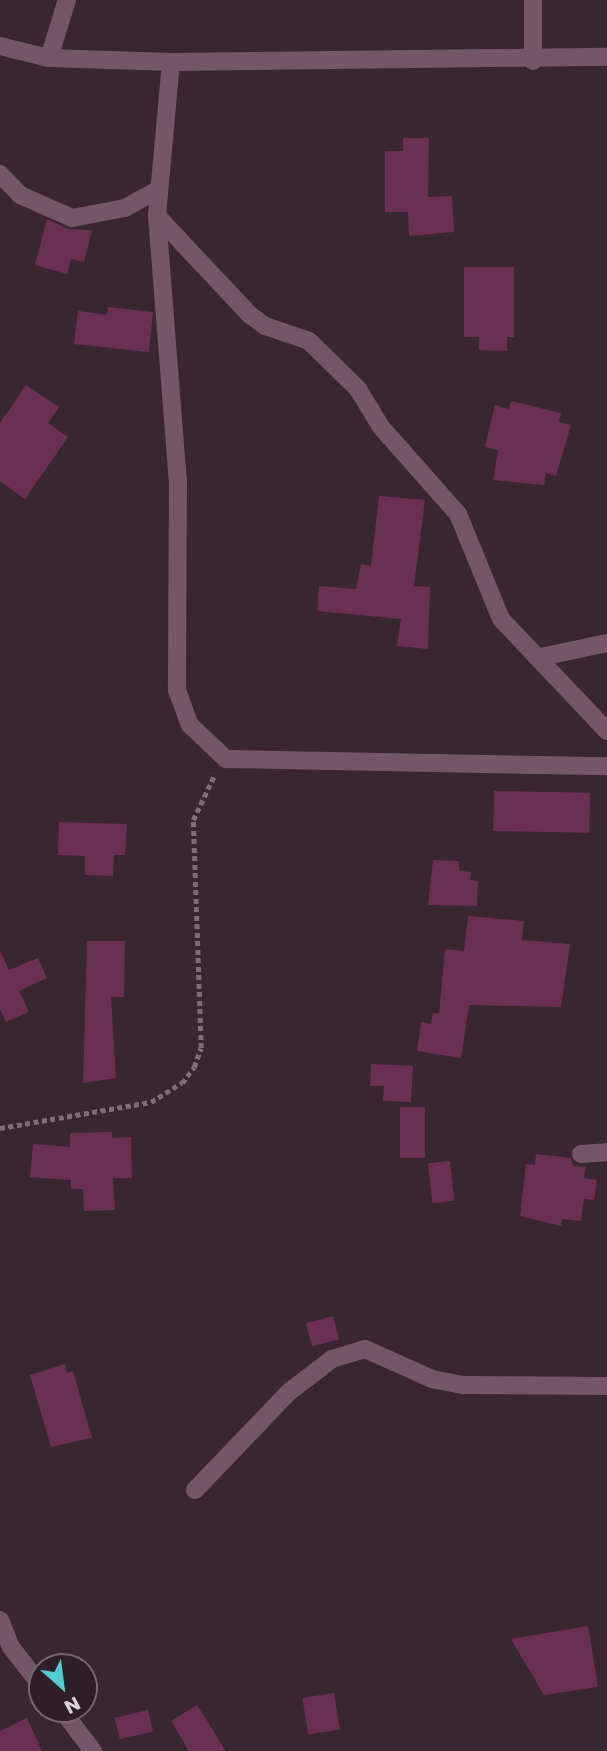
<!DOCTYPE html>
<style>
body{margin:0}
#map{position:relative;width:607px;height:1751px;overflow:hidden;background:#382731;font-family:Poppins,sans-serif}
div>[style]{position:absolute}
.building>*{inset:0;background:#6c2f54;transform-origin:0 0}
.path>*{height:4.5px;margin-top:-2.25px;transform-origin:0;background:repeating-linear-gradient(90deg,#7c6d76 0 5px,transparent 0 8.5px)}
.minor>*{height:18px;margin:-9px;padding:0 9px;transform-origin:9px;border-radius:9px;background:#735766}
span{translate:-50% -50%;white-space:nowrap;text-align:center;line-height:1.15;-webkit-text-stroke:6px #2e1e27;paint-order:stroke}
.north{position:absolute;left:28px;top:1653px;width:70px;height:70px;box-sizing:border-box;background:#2e1e27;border:2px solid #74666d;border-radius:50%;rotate:152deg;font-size:19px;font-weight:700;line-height:28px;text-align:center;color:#ddd1d7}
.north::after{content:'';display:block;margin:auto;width:24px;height:32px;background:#52cdcd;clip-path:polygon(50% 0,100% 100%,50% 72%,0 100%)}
</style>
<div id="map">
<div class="building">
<div style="clip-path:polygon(403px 138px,429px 138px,428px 197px,452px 196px,454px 232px,409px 236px,408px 212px,385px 212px,385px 151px,403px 151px)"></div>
<div style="clip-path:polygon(47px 219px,68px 229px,92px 230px,84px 262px,71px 259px,67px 274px,35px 265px)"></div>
<div style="clip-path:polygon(464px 267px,514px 267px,514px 337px,507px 337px,507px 351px,479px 350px,479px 337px,464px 337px)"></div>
<div style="clip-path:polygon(108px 307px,153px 312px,149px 352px,74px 344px,78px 311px,107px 315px)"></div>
<div style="clip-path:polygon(26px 385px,59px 407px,48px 423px,68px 437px,25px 499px,0 481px,0 423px)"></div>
<div style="clip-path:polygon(511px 401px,561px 413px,559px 422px,571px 425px,556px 476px,546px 473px,544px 485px,493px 480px,498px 450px,485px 447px,495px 405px,509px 409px)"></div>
<div style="clip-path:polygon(379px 496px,425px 500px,414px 586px,430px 587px,428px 649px,397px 646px,401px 619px,317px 611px,319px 586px,356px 589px,361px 564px,371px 566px)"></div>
<div style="left:494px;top:791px;width:96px;height:40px;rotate:1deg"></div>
<div style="clip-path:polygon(59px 822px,127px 824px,125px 855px,114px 855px,113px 876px,85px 875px,85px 856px,58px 855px)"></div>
<div style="clip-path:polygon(433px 860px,459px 861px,459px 871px,471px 872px,470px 880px,478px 881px,477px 906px,428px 905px)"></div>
<div style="clip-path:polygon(468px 916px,524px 921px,522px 940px,570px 944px,561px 1007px,469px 1005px,461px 1058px,417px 1051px,421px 1022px,431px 1024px,433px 1013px,439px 1014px,445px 949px,464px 951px)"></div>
<div style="clip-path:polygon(87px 941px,125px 941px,124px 997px,111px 997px,116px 1078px,83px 1083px)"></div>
<div style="clip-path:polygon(0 950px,9px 970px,38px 958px,47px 978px,19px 991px,29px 1012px,6px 1022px,0 1009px)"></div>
<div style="clip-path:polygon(371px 1064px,413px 1066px,411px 1102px,383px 1101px,384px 1086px,370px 1086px)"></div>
<div style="left:400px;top:1107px;width:25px;height:51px"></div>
<div style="clip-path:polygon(112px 1132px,112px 1138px,131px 1137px,132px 1178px,113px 1178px,115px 1210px,84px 1211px,83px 1189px,71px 1189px,71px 1180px,30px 1177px,33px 1144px,70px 1147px,70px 1133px)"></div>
<div style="clip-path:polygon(536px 1154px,571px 1158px,573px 1166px,586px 1167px,584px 1178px,597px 1180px,594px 1200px,584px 1199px,581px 1221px,562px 1219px,561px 1226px,520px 1216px,526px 1164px,535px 1165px)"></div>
<div style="left:450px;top:1161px;width:40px;height:22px;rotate:84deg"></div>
<div style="left:333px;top:1316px;width:24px;height:28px;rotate:75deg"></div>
<div style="clip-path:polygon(65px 1364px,67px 1373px,73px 1371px,92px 1438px,51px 1447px,30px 1375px)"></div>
<div style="clip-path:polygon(588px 1626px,598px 1687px,544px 1695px,511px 1639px)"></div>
<div style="left:334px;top:1693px;width:37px;height:32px;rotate:81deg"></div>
<div style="clip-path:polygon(197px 1705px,226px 1751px,189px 1751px,171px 1721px)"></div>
<div style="left:148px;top:1710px;width:22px;height:34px;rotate:77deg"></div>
<div style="clip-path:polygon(27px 1718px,42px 1751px,0 1751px,0 1731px)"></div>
</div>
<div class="path">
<div style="left:0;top:1128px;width:153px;rotate:-9.8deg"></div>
<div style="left:151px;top:1102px;width:36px;rotate:-32deg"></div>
<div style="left:182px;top:1083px;width:20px;rotate:-53deg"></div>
<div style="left:194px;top:1067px;width:20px;rotate:-70deg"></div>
<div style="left:201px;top:1048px;width:228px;rotate:-92deg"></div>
<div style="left:193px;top:820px;width:51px;rotate:-64.4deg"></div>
</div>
<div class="minor">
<div style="left:533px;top:0;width:61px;rotate:90deg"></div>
<div style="left:0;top:46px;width:50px;rotate:13.8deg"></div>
<div style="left:49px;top:58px;width:122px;rotate:1.9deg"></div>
<div style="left:171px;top:62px;width:436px;rotate:-0.7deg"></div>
<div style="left:49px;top:58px;width:61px;rotate:-72.8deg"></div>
<div style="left:171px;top:62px;width:155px;rotate:95.2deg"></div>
<div style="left:157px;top:216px;width:265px;rotate:85.5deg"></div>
<div style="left:178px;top:480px;width:210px;rotate:90.3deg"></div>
<div style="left:177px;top:690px;width:37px;rotate:70deg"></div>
<div style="left:190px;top:725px;width:50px;rotate:43.4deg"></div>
<div style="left:226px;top:759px;width:381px;rotate:1.1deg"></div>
<div style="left:0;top:174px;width:29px;rotate:46deg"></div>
<div style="left:20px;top:195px;width:57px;rotate:23.9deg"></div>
<div style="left:72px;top:218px;width:54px;rotate:-10.7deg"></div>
<div style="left:125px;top:208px;width:39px;rotate:-29deg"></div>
<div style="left:157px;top:216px;width:136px;rotate:46.8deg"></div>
<div style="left:250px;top:315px;width:19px;rotate:36deg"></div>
<div style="left:265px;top:326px;width:46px;rotate:18.8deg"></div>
<div style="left:309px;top:341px;width:69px;rotate:44.4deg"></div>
<div style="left:358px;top:389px;width:44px;rotate:58.8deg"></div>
<div style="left:381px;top:427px;width:116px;rotate:48.5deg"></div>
<div style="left:458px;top:514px;width:113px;rotate:67.7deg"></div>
<div style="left:501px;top:619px;width:154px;rotate:46.6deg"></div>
<div style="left:541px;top:657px;width:67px;rotate:-12deg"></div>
<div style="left:581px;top:1154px;width:26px;rotate:-4deg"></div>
<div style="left:195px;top:1490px;width:136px;rotate:-46.2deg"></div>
<div style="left:289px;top:1392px;width:54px;rotate:-37.5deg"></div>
<div style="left:332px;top:1359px;width:34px;rotate:-17deg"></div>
<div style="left:365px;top:1349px;width:73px;rotate:24.1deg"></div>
<div style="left:432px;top:1379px;width:33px;rotate:11deg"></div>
<div style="left:464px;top:1385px;width:143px;rotate:0.4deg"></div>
<div style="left:0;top:1620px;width:29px;rotate:68deg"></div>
<div style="left:11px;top:1647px;width:51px;rotate:52.2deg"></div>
<div style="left:61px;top:1709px;width:53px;rotate:52.7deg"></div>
</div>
<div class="north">N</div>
</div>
